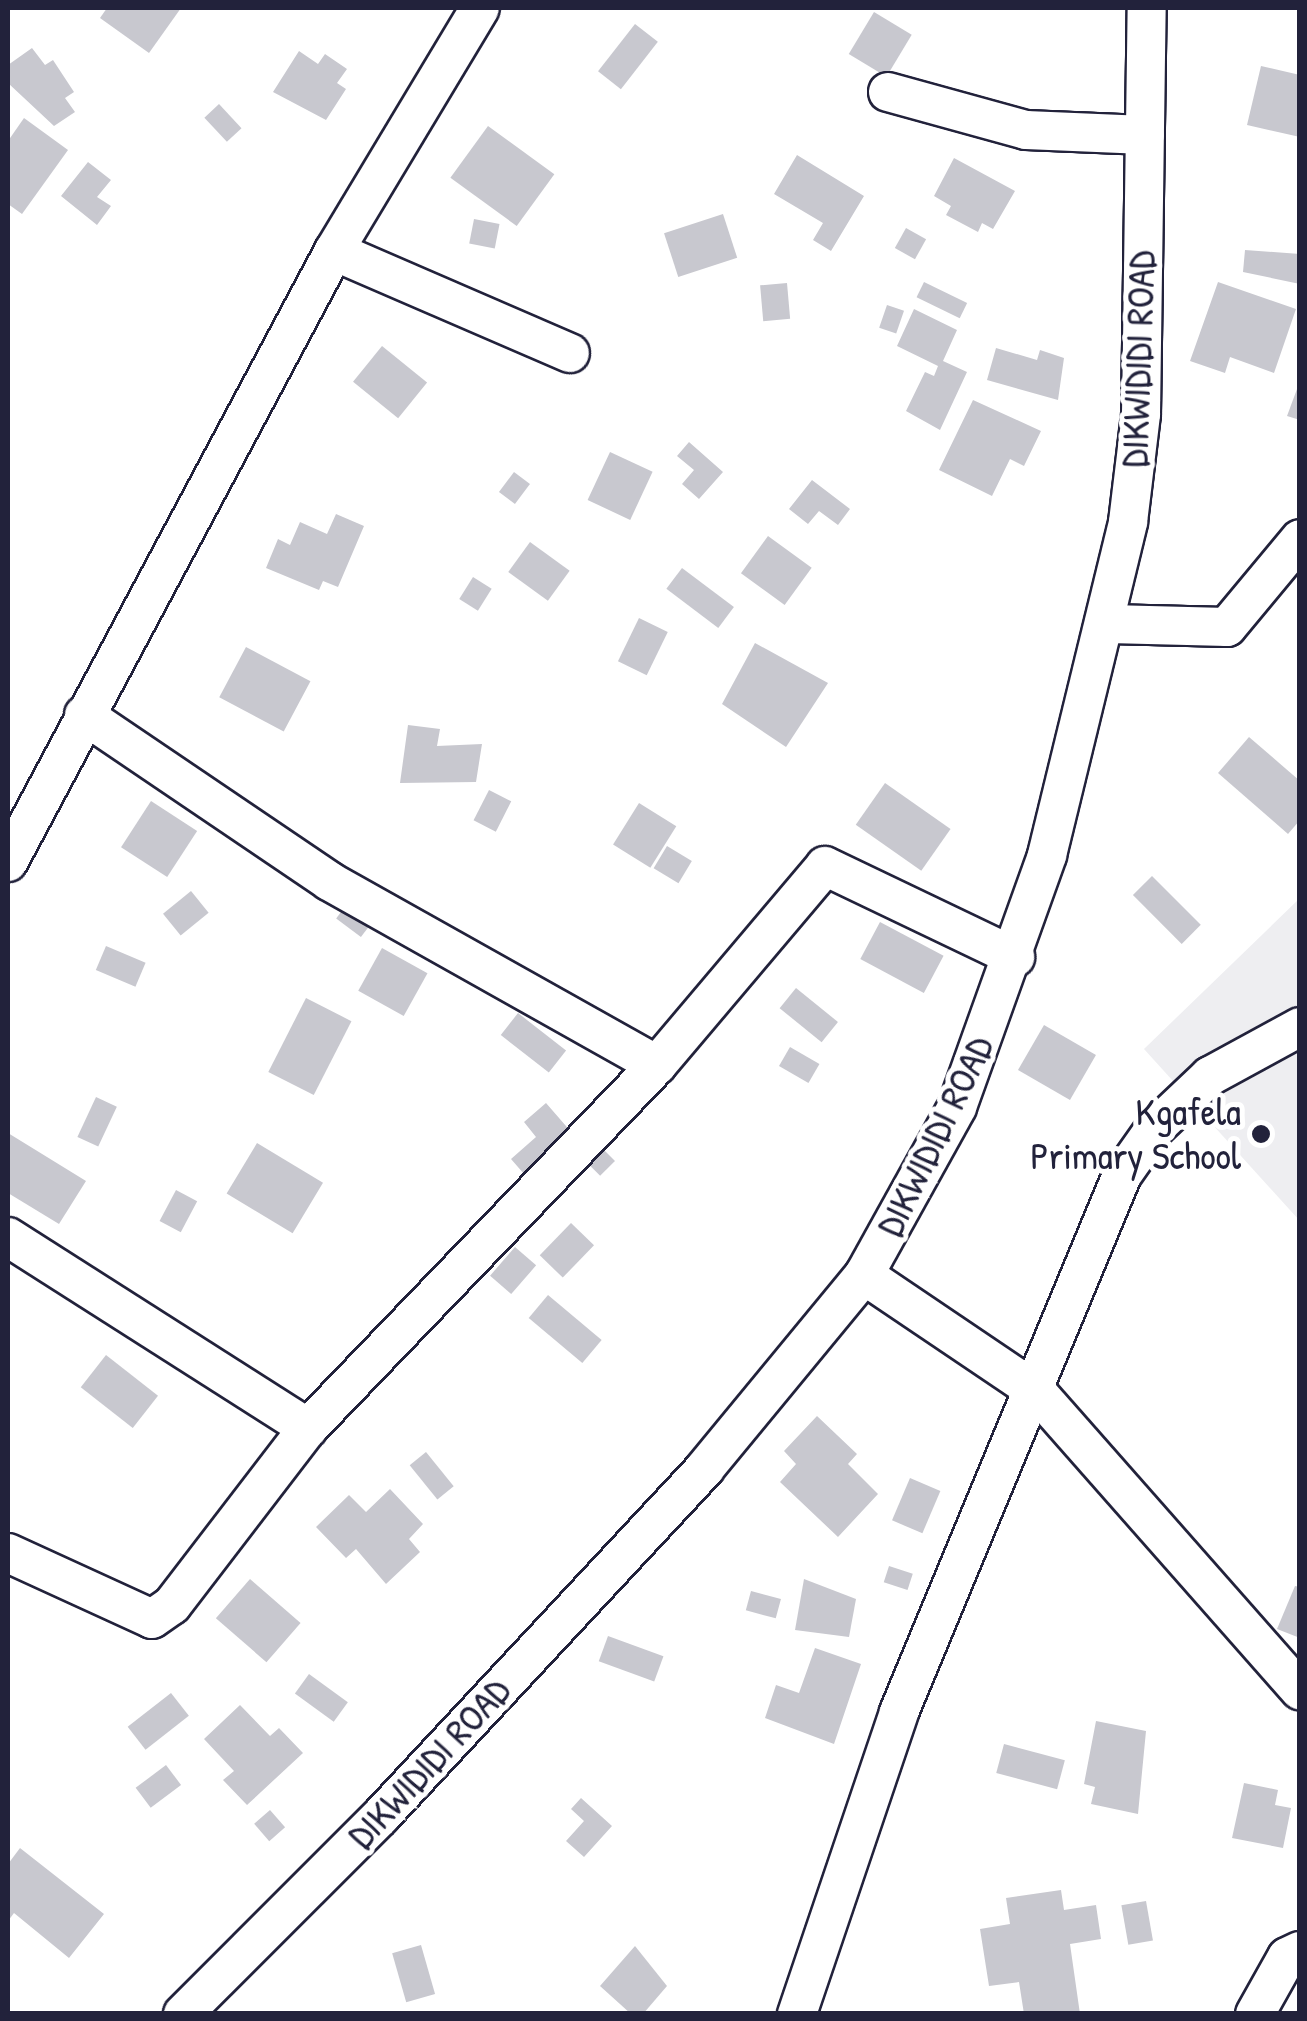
<!DOCTYPE html>
<style>
body{margin:0}
#map{position:relative;width:1307px;height:2021px;overflow:hidden;background:#fff;font-family:"Patrick Hand",sans-serif}
div>[style]{position:absolute}
.built>*{inset:0;background:#eeeef1}
.building>*{inset:0;background:#c8c8cf;transform-origin:0 0}
.roads{filter:drop-shadow(2px 0 #22223b) drop-shadow(-2px 0 #22223b) drop-shadow(0 2px #22223b) drop-shadow(0 -2px #22223b)}
.minor>*{height:38px;margin:-19px;padding:0 19px;transform-origin:19px;border-radius:19px;background:#fff}
.dots>*{width:28px;height:28px;translate:-50% -50%;box-sizing:border-box;border:5px solid #fff;border-radius:50%}
span{translate:-50% -50%;white-space:nowrap;text-align:center;line-height:1.15;-webkit-text-stroke:10px #fff;paint-order:stroke}
.street-label{font-size:38px;color:#22223b}
.poi-label{font-size:38px;color:#22223b}
.right{translate:-100% -50%;text-align:right}
.frame{position:absolute;inset:0;border:10px solid #22223b;pointer-events:none}
</style>
<div id="map">
<div class="built">
<div style="clip-path:polygon(1299px 899px,1299px 1220px,1144px 1049px)"></div>
</div>
<div class="building">
<div style="clip-path:polygon(107px 8px,181px 8px,149px 53px,100px 18px)"></div>
<div style="left:874px;top:12px;width:44px;height:49px;rotate:31deg"></div>
<div style="left:635px;top:24px;width:29px;height:60px;rotate:38deg"></div>
<div style="clip-path:polygon(32px 48px,45px 65px,53px 60px,74px 92px,65px 98px,75px 112px,54px 126px,8px 83px,8px 65px)"></div>
<div style="clip-path:polygon(299px 51px,318px 64px,325px 54px,347px 69px,337px 83px,346px 89px,326px 120px,273px 92px)"></div>
<div style="clip-path:polygon(1261px 66px,1300px 75px,1300px 137px,1247px 125px)"></div>
<div style="left:219px;top:104px;width:33px;height:20px;rotate:47deg"></div>
<div style="clip-path:polygon(24px 118px,68px 150px,22px 214px,8px 204px,8px 141px)"></div>
<div style="left:488px;top:126px;width:82px;height:64px;rotate:36deg"></div>
<div style="clip-path:polygon(797px 155px,864px 196px,831px 251px,813px 240px,823px 223px,774px 194px)"></div>
<div style="clip-path:polygon(954px 158px,1015px 191px,993px 229px,982px 223px,978px 232px,946px 215px,951px 206px,934px 196px)"></div>
<div style="clip-path:polygon(88px 162px,111px 180px,97px 197px,111px 206px,97px 225px,61px 196px)"></div>
<div style="left:723px;top:214px;width:46px;height:62px;rotate:72deg"></div>
<div style="left:474px;top:219px;width:26px;height:25px;rotate:11deg"></div>
<div style="left:906px;top:228px;width:23px;height:23px;rotate:29deg"></div>
<div style="clip-path:polygon(1245px 250px,1300px 254px,1300px 284px,1243px 272px)"></div>
<div style="left:924px;top:282px;width:48px;height:17px;rotate:26deg"></div>
<div style="clip-path:polygon(1218px 282px,1296px 309px,1274px 373px,1230px 357px,1225px 373px,1190px 361px)"></div>
<div style="left:787px;top:283px;width:36px;height:27px;rotate:85deg"></div>
<div style="left:887px;top:305px;width:18px;height:24px;rotate:19deg"></div>
<div style="clip-path:polygon(914px 309px,957px 330px,943px 361px,967px 372px,940px 430px,906px 411px,925px 372px,934px 376px,938px 366px,897px 346px)"></div>
<div style="left:382px;top:346px;width:58px;height:46px;rotate:39deg"></div>
<div style="clip-path:polygon(996px 348px,1037px 360px,1040px 350px,1064px 358px,1058px 400px,987px 380px)"></div>
<div style="clip-path:polygon(1300px 381px,1300px 420px,1287px 416px)"></div>
<div style="clip-path:polygon(973px 400px,1041px 431px,1024px 466px,1010px 459px,992px 496px,939px 470px)"></div>
<div style="clip-path:polygon(689px 442px,723px 472px,699px 499px,682px 484px,694px 470px,677px 456px)"></div>
<div style="left:610px;top:452px;width:47px;height:53px;rotate:25deg"></div>
<div style="left:514px;top:472px;width:20px;height:25px;rotate:37deg"></div>
<div style="clip-path:polygon(812px 480px,850px 509px,838px 525px,819px 511px,808px 524px,789px 509px)"></div>
<div style="clip-path:polygon(336px 514px,364px 526px,338px 587px,323px 581px,319px 590px,266px 568px,278px 539px,290px 545px,300px 522px,327px 534px)"></div>
<div style="left:768px;top:536px;width:54px;height:46px;rotate:36deg"></div>
<div style="left:530px;top:542px;width:49px;height:37px;rotate:36deg"></div>
<div style="left:682px;top:568px;width:65px;height:26px;rotate:37deg"></div>
<div style="left:473px;top:577px;width:22px;height:26px;rotate:32deg"></div>
<div style="left:639px;top:618px;width:32px;height:48px;rotate:26deg"></div>
<div style="clip-path:polygon(755px 643px,828px 683px,786px 747px,722px 704px)"></div>
<div style="left:246px;top:647px;width:73px;height:57px;rotate:28deg"></div>
<div style="clip-path:polygon(408px 725px,440px 729px,437px 746px,482px 744px,476px 782px,400px 783px)"></div>
<div style="clip-path:polygon(1249px 737px,1300px 781px,1300px 820px,1288px 834px,1218px 773px)"></div>
<div style="left:885px;top:783px;width:80px;height:51px;rotate:35deg"></div>
<div style="left:489px;top:790px;width:25px;height:34px;rotate:27deg"></div>
<div style="left:151px;top:801px;width:55px;height:55px;rotate:33deg"></div>
<div style="left:639px;top:803px;width:44px;height:49px;rotate:32deg"></div>
<div style="left:667px;top:846px;width:29px;height:26px;rotate:31deg"></div>
<div style="left:1152px;top:876px;width:69px;height:27px;rotate:45deg"></div>
<div style="left:191px;top:891px;width:28px;height:36px;rotate:51deg"></div>
<div style="left:347px;top:904px;width:31px;height:18px;rotate:37deg"></div>
<div style="left:880px;top:922px;width:72px;height:42px;rotate:28deg"></div>
<div style="left:106px;top:946px;width:43px;height:26px;rotate:23deg"></div>
<div style="left:382px;top:948px;width:52px;height:49px;rotate:29deg"></div>
<div style="left:796px;top:988px;width:54px;height:26px;rotate:39deg"></div>
<div style="left:306px;top:998px;width:51px;height:83px;rotate:27deg"></div>
<div style="left:518px;top:1013px;width:61px;height:28px;rotate:38deg"></div>
<div style="left:1044px;top:1025px;width:60px;height:52px;rotate:30deg"></div>
<div style="left:790px;top:1047px;width:34px;height:22px;rotate:30deg"></div>
<div style="left:96px;top:1097px;width:23px;height:44px;rotate:25deg"></div>
<div style="clip-path:polygon(546px 1103px,579px 1141px,531px 1182px,511px 1159px,536px 1137px,524px 1122px)"></div>
<div style="clip-path:polygon(8px 1133px,86px 1181px,59px 1224px,8px 1193px)"></div>
<div style="left:257px;top:1143px;width:77px;height:59px;rotate:31deg"></div>
<div style="left:598px;top:1144px;width:24px;height:21px;rotate:45deg"></div>
<div style="left:176px;top:1190px;width:24px;height:35px;rotate:28deg"></div>
<div style="left:571px;top:1223px;width:32px;height:45px;rotate:44deg"></div>
<div style="left:515px;top:1247px;width:28px;height:38px;rotate:41deg"></div>
<div style="left:548px;top:1295px;width:70px;height:30px;rotate:40deg"></div>
<div style="left:106px;top:1355px;width:66px;height:41px;rotate:38deg"></div>
<div style="clip-path:polygon(817px 1416px,857px 1454px,848px 1464px,878px 1494px,838px 1537px,780px 1482px,796px 1464px,784px 1451px)"></div>
<div style="left:426px;top:1452px;width:44px;height:21px;rotate:51deg"></div>
<div style="left:910px;top:1478px;width:33px;height:46px;rotate:23deg"></div>
<div style="clip-path:polygon(390px 1489px,423px 1524px,409px 1539px,420px 1552px,386px 1584px,356px 1549px,346px 1558px,316px 1527px,349px 1495px,366px 1512px)"></div>
<div style="left:889px;top:1566px;width:25px;height:17px;rotate:18deg"></div>
<div style="left:250px;top:1579px;width:67px;height:52px;rotate:41deg"></div>
<div style="clip-path:polygon(804px 1579px,856px 1599px,849px 1637px,795px 1630px)"></div>
<div style="clip-path:polygon(1295px 1586px,1300px 1587px,1300px 1638px,1277px 1629px)"></div>
<div style="left:751px;top:1591px;width:31px;height:20px;rotate:15deg"></div>
<div style="left:608px;top:1636px;width:59px;height:27px;rotate:20deg"></div>
<div style="clip-path:polygon(815px 1648px,861px 1664px,834px 1744px,765px 1718px,776px 1685px,799px 1693px)"></div>
<div style="left:309px;top:1674px;width:48px;height:24px;rotate:36deg"></div>
<div style="left:171px;top:1693px;width:29px;height:55px;rotate:52deg"></div>
<div style="clip-path:polygon(240px 1705px,270px 1736px,279px 1728px,303px 1753px,247px 1805px,223px 1780px,234px 1771px,204px 1739px)"></div>
<div style="clip-path:polygon(1096px 1721px,1146px 1731px,1138px 1814px,1091px 1804px,1095px 1787px,1084px 1784px)"></div>
<div style="left:1004px;top:1744px;width:63px;height:30px;rotate:15deg"></div>
<div style="left:166px;top:1765px;width:25px;height:38px;rotate:53deg"></div>
<div style="clip-path:polygon(1244px 1783px,1278px 1790px,1275px 1805px,1291px 1808px,1283px 1848px,1232px 1838px)"></div>
<div style="clip-path:polygon(581px 1798px,612px 1826px,584px 1857px,566px 1841px,584px 1821px,571px 1809px)"></div>
<div style="left:270px;top:1810px;width:23px;height:21px;rotate:49deg"></div>
<div style="clip-path:polygon(20px 1848px,104px 1914px,69px 1958px,14px 1913px,8px 1921px,8px 1864px)"></div>
<div style="clip-path:polygon(1061px 1890px,1064px 1910px,1096px 1905px,1101px 1939px,1070px 1944px,1080px 2014px,1024px 2014px,1019px 1982px,989px 1986px,980px 1929px,1010px 1924px,1006px 1898px)"></div>
<div style="left:1146px;top:1901px;width:40px;height:25px;rotate:80deg"></div>
<div style="left:421px;top:1945px;width:51px;height:30px;rotate:74deg"></div>
<div style="clip-path:polygon(635px 1946px,667px 1986px,643px 2014px,631px 2014px,600px 1986px)"></div>
</div>
<div class="roads">
<div class="minor">
<div style="left:888px;top:92px;width:143px;rotate:15.4deg"></div>
<div style="left:1026px;top:130px;width:119px;rotate:2.4deg"></div>
<div style="left:334px;top:251px;width:257px;rotate:23.4deg"></div>
<div style="left:1109px;top:624px;width:118px;rotate:1.5deg"></div>
<div style="left:1227px;top:627px;width:114px;rotate:-50.3deg"></div>
<div style="left:84px;top:715px;width:296px;rotate:34.1deg"></div>
<div style="left:329px;top:881px;width:376px;rotate:29.3deg"></div>
<div style="left:8px;top:862px;width:693px;rotate:-61.92deg"></div>
<div style="left:334px;top:251px;width:283px;rotate:-59deg"></div>
<div style="left:8px;top:1237px;width:356px;rotate:32.5deg"></div>
<div style="left:864px;top:1275px;width:207px;rotate:34deg"></div>
<div style="left:1036px;top:1391px;width:399px;rotate:48.6deg"></div>
<div style="left:8px;top:1553px;width:158px;rotate:24.6deg"></div>
<div style="left:152px;top:1619px;width:24px;rotate:-35deg"></div>
<div style="left:172px;top:1605px;width:223px;rotate:-52.5deg"></div>
<div style="left:308px;top:1428px;width:504px;rotate:-46.13deg"></div>
<div style="left:657px;top:1065px;width:260px;rotate:-49.8deg"></div>
<div style="left:825px;top:866px;width:211px;rotate:25.6deg"></div>
<div style="left:183px;top:2014px;width:279px;rotate:-45deg"></div>
<div style="left:380px;top:1817px;width:477px;rotate:-47deg"></div>
<div style="left:705px;top:1468px;width:250px;rotate:-50.5deg"></div>
<div style="left:864px;top:1275px;width:192px;rotate:-61deg"></div>
<div style="left:957px;top:1107px;width:268px;rotate:-70.3deg"></div>
<div style="left:1047px;top:855px;width:343px;rotate:-76.3deg"></div>
<div style="left:1128px;top:522px;width:109px;rotate:-83.1deg"></div>
<div style="left:1141px;top:414px;width:406px;rotate:-89.2deg"></div>
<div style="left:797px;top:2014px;width:319px;rotate:-71.3deg"></div>
<div style="left:899px;top:1712px;width:581px;rotate:-67.45deg"></div>
<div style="left:1122px;top:1175px;width:57px;rotate:-54.9deg"></div>
<div style="left:1155px;top:1128px;width:76px;rotate:-43.4deg"></div>
<div style="left:1210px;top:1076px;width:102px;rotate:-28.6deg"></div>
<div style="left:1255px;top:2014px;width:65px;rotate:-60.7deg"></div>
<div style="left:1287px;top:1957px;width:14px;rotate:-25deg"></div>
</div>
</div>
<div class="dots">
<div style="left:1261px;top:1134px;background:#22223b"></div>
</div>
<div class="street-label">
<span style="left:1138px;top:359px;rotate:-88deg">DIKWIDIDI ROAD</span>
<span style="left:935px;top:1136px;rotate:-64deg">DIKWIDIDI ROAD</span>
<span style="left:429px;top:1763px;rotate:-47deg">DIKWIDIDI ROAD</span>
</div>
<div class="poi-label">
<span class="right" style="left:1241px;top:1134px">Kgafela<br>Primary School</span>
</div>
<div class="frame"></div>
</div>
